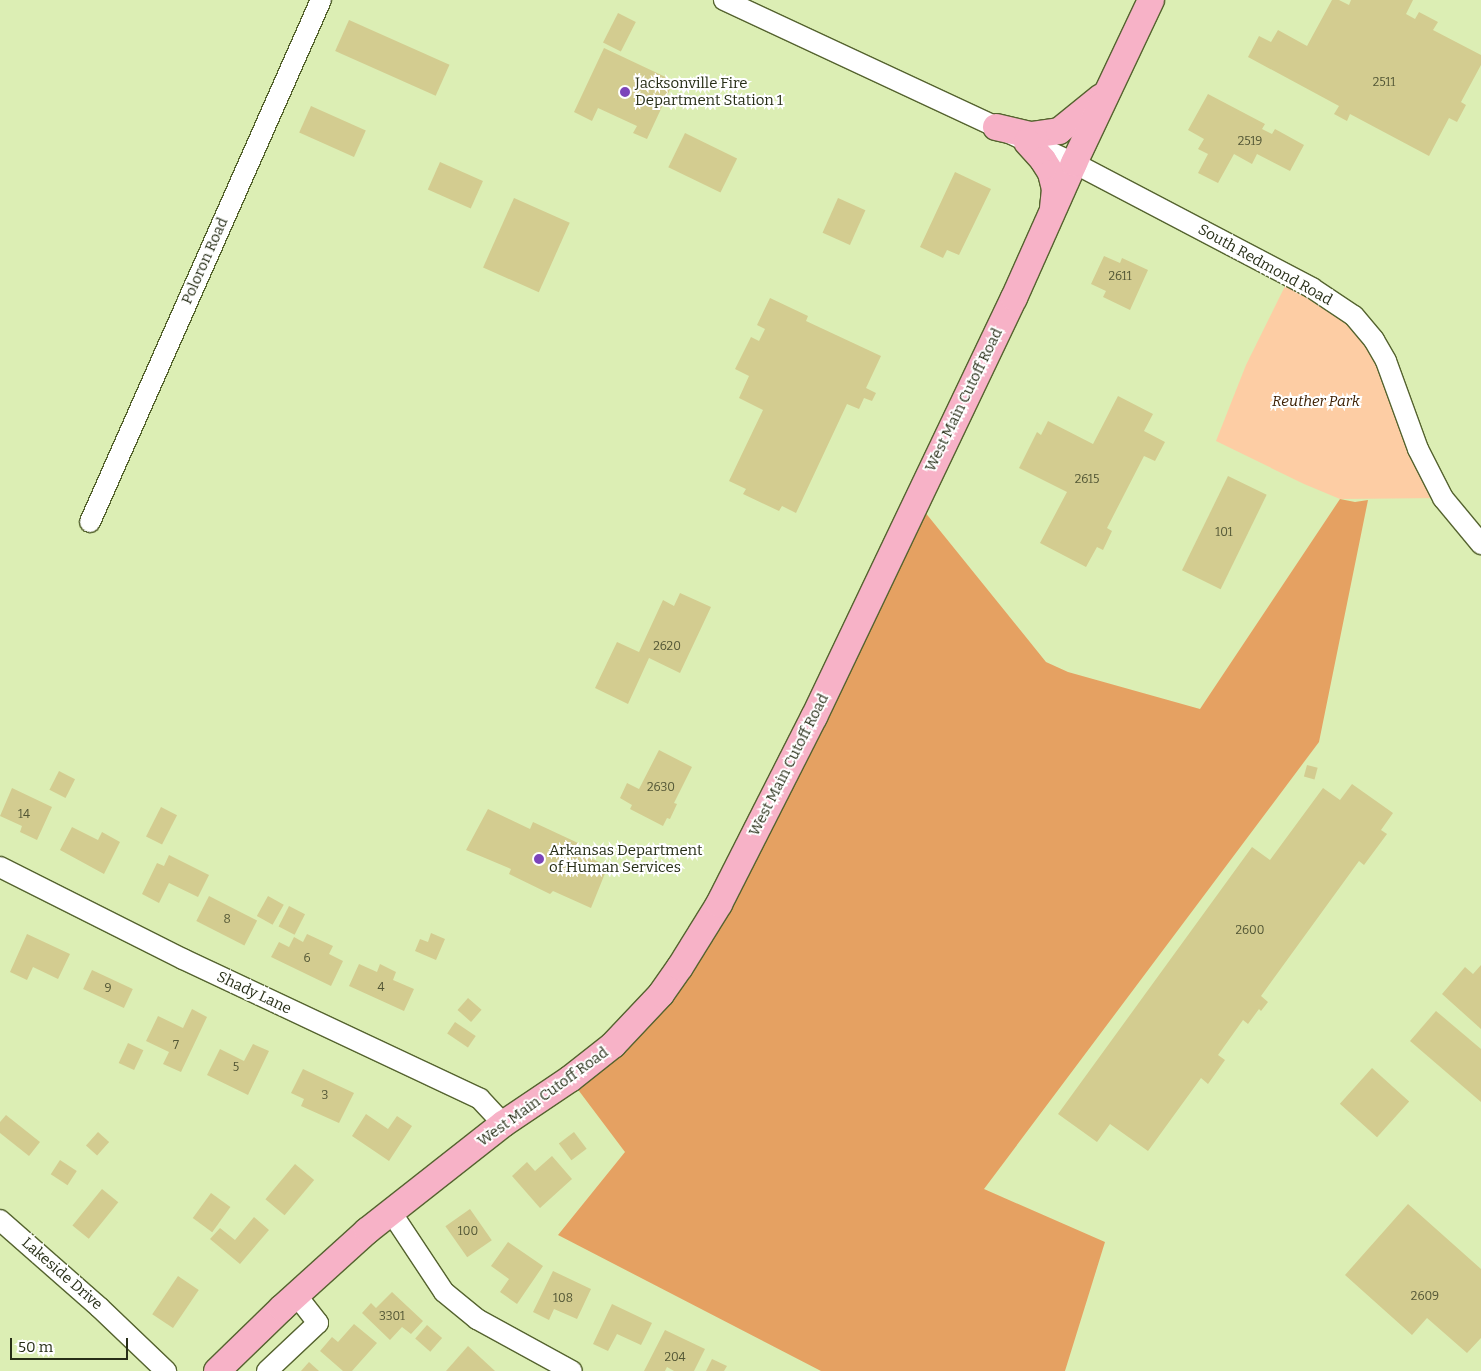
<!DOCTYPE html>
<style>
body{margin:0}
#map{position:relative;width:1481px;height:1371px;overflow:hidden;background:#dceeb4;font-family:Bitter,serif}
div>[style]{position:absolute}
.green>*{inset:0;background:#fdcda4}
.forest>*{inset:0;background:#e5a162}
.building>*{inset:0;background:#d3cc90;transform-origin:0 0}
.roads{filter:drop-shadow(1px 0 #55632f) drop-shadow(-1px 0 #55632f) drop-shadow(0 1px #55632f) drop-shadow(0 -1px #55632f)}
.minor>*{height:20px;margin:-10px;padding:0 10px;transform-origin:10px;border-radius:10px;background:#fff}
.major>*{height:26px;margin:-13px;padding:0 13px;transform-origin:13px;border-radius:13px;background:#f7b2c7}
.dots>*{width:14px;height:14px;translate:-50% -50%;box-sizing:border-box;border:2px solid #fff;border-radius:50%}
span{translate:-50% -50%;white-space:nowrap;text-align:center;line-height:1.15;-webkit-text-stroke:4px #fff;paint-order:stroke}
.number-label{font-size:12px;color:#525635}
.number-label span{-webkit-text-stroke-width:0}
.poi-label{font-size:15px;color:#272e17}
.left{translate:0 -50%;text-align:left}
.street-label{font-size:15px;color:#272e17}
.park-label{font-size:15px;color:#3d2105;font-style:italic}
.scale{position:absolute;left:10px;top:1338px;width:118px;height:22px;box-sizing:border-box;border:2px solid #272e17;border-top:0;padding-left:6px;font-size:15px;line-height:18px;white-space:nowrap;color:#272e17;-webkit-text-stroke:4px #fff;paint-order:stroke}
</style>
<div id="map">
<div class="green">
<div style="clip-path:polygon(1290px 276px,1354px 316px,1443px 498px,1340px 499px,1304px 484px,1216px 441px,1246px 365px)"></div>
</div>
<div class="forest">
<div style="clip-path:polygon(1340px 499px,1355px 502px,1368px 500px,1319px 742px,984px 1189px,1105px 1242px,1065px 1371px,821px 1371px,558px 1235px,625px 1152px,570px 1079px,661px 994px,916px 501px,1046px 662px,1068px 672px,1200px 709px)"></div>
</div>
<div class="building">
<div style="clip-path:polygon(1332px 0,1339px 0,1349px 5px,1351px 0,1413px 0,1406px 14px,1415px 19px,1419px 12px,1438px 22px,1433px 30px,1481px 55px,1481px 65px,1461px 102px,1466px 105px,1457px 122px,1449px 118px,1429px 156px,1350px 114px,1347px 121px,1334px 114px,1339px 106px,1248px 57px,1259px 36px,1271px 42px,1278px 30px,1307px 46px)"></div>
<div style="left:618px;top:13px;width:20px;height:33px;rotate:27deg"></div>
<div style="left:349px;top:20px;width:110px;height:34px;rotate:24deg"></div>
<div style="clip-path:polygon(604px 48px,674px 81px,647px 139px,633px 133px,637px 126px,598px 108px,592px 121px,574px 112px)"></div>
<div style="clip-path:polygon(1208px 94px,1265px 124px,1262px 129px,1272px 134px,1275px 129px,1304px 145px,1290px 171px,1257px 154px,1252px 164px,1234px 154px,1218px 183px,1198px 173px,1208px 154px,1198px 149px,1204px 139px,1188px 130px)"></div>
<div style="left:311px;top:106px;width:60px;height:29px;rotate:24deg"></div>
<div style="left:685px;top:133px;width:58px;height:38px;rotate:26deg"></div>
<div style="left:440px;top:162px;width:47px;height:30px;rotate:24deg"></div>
<div style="clip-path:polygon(955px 172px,991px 189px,959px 255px,947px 250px,943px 258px,920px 247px)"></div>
<div style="left:514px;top:198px;width:61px;height:76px;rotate:24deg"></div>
<div style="left:838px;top:198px;width:30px;height:38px;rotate:24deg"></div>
<div style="clip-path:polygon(1104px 256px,1120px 263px,1122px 258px,1148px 270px,1130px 310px,1103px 297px,1106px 291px,1091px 284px)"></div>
<div style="clip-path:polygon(770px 298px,808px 316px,806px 321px,881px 356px,866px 388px,876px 393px,872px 401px,864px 398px,859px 409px,847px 404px,796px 513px,782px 506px,779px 511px,743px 494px,746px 489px,729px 481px,763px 410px,739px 398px,749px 376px,735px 369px,751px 337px,759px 341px,765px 329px,757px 325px)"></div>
<div style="clip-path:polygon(1118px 396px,1153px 414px,1144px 431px,1165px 442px,1155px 461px,1144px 456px,1107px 528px,1112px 531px,1103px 550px,1097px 547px,1086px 567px,1040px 543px,1067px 492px,1019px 468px,1037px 432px,1041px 435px,1048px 421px,1093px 444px)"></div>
<div style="left:1228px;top:476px;width:43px;height:105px;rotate:26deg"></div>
<div style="clip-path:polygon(680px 593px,711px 607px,680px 673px,649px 658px,628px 704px,595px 688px,617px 642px,639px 652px,663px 600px,674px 606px)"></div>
<div style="clip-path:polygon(659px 750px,692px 767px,674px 803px,677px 804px,670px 819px,667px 818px,663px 826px,630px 809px,632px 805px,620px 798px,627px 783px,639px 789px)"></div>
<div style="left:1307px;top:765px;width:11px;height:12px;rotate:15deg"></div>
<div style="left:59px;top:771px;width:18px;height:21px;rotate:27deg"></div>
<div style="clip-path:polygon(1352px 784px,1393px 813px,1381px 830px,1387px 834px,1364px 865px,1359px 861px,1261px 996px,1268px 1002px,1261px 1011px,1259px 1009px,1248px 1024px,1243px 1020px,1218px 1055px,1225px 1060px,1208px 1084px,1201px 1078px,1148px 1151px,1110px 1124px,1097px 1142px,1058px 1114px,1252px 847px,1270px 860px,1323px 788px,1340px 800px)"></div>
<div style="clip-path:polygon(12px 788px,52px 807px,37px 840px,20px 832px,22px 826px,0 816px)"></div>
<div style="left:161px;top:807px;width:18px;height:33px;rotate:27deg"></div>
<div style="clip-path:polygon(488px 809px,530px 829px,533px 822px,578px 843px,574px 851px,608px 866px,591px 908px,553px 891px,550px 894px,509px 874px,511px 869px,466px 850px)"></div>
<div style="clip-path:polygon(72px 827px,98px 840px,102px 832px,120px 842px,104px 874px,60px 850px)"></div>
<div style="clip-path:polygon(169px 855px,209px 875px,198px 897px,169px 883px,159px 903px,142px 894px,157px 863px,164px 866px)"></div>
<div style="left:209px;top:896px;width:54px;height:28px;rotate:27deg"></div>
<div style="left:268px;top:896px;width:18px;height:23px;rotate:29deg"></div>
<div style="left:289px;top:906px;width:18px;height:23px;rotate:27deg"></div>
<div style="clip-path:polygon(431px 933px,445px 939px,436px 960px,415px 951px,420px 939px,428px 942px)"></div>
<div style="clip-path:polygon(27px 934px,70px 954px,58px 979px,33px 967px,27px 980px,10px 972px)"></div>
<div style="clip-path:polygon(307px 934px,333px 946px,329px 954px,343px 961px,331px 986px,271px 957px,279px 942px,289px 947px,294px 937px,303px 942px)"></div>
<div style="clip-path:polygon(359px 964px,377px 972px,380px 964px,396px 972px,393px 980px,414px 989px,404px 1011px,349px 986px)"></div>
<div style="clip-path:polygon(1481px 965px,1481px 1029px,1442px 994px,1465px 967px,1473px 974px)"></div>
<div style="left:92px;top:970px;width:45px;height:21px;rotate:25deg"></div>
<div style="left:468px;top:998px;width:18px;height:16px;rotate:41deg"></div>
<div style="clip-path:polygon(192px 1009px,207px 1017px,181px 1072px,163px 1064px,169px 1052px,146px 1041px,158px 1016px,183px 1028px)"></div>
<div style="clip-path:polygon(1436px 1011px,1481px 1049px,1481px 1102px,1410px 1041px)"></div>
<div style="left:455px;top:1022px;width:25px;height:14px;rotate:34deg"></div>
<div style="left:128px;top:1043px;width:17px;height:22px;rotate:25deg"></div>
<div style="clip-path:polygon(253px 1044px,269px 1051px,248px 1095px,207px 1075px,220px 1049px,244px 1061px)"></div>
<div style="left:1372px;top:1068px;width:50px;height:48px;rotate:42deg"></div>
<div style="clip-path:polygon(303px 1069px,354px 1093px,339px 1123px,301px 1106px,304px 1099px,291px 1093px)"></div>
<div style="clip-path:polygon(366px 1114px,388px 1129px,397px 1116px,412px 1126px,389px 1161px,352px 1136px)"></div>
<div style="clip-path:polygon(6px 1115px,40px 1142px,29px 1156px,0 1133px,0 1122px)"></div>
<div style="left:98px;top:1132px;width:15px;height:18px;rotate:42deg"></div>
<div style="left:574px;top:1132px;width:21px;height:19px;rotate:53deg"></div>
<div style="clip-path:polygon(552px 1156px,572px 1179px,540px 1208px,512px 1176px,527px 1162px,535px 1171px)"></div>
<div style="left:60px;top:1160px;width:20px;height:17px;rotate:33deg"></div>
<div style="left:295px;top:1164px;width:25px;height:46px;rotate:40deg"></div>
<div style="left:102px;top:1189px;width:21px;height:47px;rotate:39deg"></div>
<div style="left:211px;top:1193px;width:24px;height:31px;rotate:36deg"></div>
<div style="clip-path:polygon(1408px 1204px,1481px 1269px,1481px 1338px,1467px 1353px,1427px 1318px,1412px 1335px,1345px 1275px)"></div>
<div style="left:470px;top:1209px;width:38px;height:30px;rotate:55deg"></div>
<div style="clip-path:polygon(254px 1217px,269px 1230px,240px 1264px,210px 1239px,220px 1228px,235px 1240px)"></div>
<div style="clip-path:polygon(508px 1242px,543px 1266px,517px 1304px,500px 1292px,509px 1279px,491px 1266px)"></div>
<div style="clip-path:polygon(553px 1271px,591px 1289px,577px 1319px,554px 1309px,549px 1320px,533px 1312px)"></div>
<div style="left:178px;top:1276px;width:25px;height:46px;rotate:34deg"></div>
<div style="clip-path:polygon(392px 1292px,423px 1321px,411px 1334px,402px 1327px,390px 1340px,362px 1313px,371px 1303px,376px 1308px)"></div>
<div style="clip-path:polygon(612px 1304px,652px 1323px,641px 1345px,617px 1334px,608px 1351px,593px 1344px)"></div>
<div style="clip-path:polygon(354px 1324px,377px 1343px,352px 1371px,343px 1371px,320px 1351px,332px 1337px,338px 1342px)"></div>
<div style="left:427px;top:1325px;width:20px;height:18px;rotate:41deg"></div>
<div style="clip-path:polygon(665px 1330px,705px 1349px,694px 1371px,674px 1371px,667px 1367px,665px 1371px,644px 1371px)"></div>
<div style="clip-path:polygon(468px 1346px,495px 1371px,446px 1371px)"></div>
<div style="clip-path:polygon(712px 1359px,727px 1366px,724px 1371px,706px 1371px)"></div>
<div style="clip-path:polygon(309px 1362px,319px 1371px,301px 1371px)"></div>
</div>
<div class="roads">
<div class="minor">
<div style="left:724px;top:0;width:386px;rotate:25deg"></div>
<div style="left:1074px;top:163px;width:269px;rotate:27.7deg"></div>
<div style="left:1312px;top:288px;width:50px;rotate:33.7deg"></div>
<div style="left:1354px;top:316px;width:31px;rotate:50deg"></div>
<div style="left:1374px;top:340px;width:24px;rotate:60deg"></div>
<div style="left:1386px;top:361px;width:94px;rotate:70deg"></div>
<div style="left:1418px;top:449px;width:55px;rotate:63deg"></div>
<div style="left:1443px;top:498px;width:60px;rotate:50.4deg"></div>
<div style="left:90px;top:522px;width:571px;rotate:-66.13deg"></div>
<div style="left:0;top:867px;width:205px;rotate:26.7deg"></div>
<div style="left:183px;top:959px;width:328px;rotate:25.2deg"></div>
<div style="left:480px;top:1099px;width:34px;rotate:47deg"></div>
<div style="left:391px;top:1212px;width:96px;rotate:56.5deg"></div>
<div style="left:444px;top:1292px;width:43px;rotate:39.3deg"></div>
<div style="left:477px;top:1319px;width:108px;rotate:28.7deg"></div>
<div style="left:0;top:1220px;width:132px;rotate:41.3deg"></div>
<div style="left:99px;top:1307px;width:93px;rotate:43.7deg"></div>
<div style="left:267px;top:1371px;width:70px;rotate:-43.3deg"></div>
<div style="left:318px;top:1323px;width:36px;rotate:-128deg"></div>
</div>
<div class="major">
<div style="left:996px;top:127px;width:36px;rotate:13deg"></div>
<div style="left:1031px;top:135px;width:28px;rotate:-8deg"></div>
<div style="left:1059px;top:131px;width:54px;rotate:-39deg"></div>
<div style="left:1027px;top:142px;width:24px;rotate:48deg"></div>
<div style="left:1043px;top:160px;width:15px;rotate:58deg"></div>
<div style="left:1051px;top:173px;width:16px;rotate:76deg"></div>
<div style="left:1055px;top:189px;width:18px;rotate:96deg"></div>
<div style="left:217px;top:1371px;width:91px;rotate:-44.1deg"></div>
<div style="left:282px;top:1308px;width:115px;rotate:-42.2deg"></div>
<div style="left:367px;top:1231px;width:173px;rotate:-38.2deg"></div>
<div style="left:503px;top:1124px;width:81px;rotate:-33.9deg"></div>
<div style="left:570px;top:1079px;width:55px;rotate:-38.3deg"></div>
<div style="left:613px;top:1045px;width:70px;rotate:-46.7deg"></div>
<div style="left:661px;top:994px;width:33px;rotate:-55deg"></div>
<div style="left:680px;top:967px;width:74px;rotate:-58.2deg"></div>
<div style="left:719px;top:904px;width:210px;rotate:-63.1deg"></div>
<div style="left:814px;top:717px;width:464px;rotate:-64.5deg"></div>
<div style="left:1014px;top:298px;width:148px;rotate:-66deg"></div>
<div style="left:1074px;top:163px;width:180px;rotate:-64.7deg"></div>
</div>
</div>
<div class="dots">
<div style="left:625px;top:92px;background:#7c44ba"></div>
<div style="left:539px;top:859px;background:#7c44ba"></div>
</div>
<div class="number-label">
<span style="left:1384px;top:83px">2511</span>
<span style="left:1250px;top:142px">2519</span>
<span style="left:1120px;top:277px">2611</span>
<span style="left:1087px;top:480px">2615</span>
<span style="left:1224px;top:533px">101</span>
<span style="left:667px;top:647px">2620</span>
<span style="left:661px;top:788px">2630</span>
<span style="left:24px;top:815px">14</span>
<span style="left:227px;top:920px">8</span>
<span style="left:1250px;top:931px">2600</span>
<span style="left:307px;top:959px">6</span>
<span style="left:381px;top:988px">4</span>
<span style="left:108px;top:989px">9</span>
<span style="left:176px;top:1046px">7</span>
<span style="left:236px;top:1068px">5</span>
<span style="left:325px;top:1096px">3</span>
<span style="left:468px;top:1232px">100</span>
<span style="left:1425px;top:1297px">2609</span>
<span style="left:563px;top:1299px">108</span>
<span style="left:392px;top:1317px">3301</span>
<span style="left:675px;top:1358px">204</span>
</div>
<div class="poi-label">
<span class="left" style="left:635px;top:92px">Jacksonville Fire<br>Department Station 1</span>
<span class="left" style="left:549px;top:859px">Arkansas Department<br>of Human Services</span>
</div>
<div class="street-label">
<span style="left:205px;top:261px;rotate:-66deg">Poloron Road</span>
<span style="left:1265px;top:265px;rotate:29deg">South Redmond Road</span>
<span style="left:964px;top:400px;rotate:-64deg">West Main Cutoff Road</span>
<span style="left:789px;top:765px;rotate:-63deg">West Main Cutoff Road</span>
<span style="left:254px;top:993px;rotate:25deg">Shady Lane</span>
<span style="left:543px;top:1097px;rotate:-36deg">West Main Cutoff Road</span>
<span style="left:62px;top:1274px;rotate:41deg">Lakeside Drive</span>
</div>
<div class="park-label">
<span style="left:1316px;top:402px">Reuther Park</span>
</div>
<div class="scale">50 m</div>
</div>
